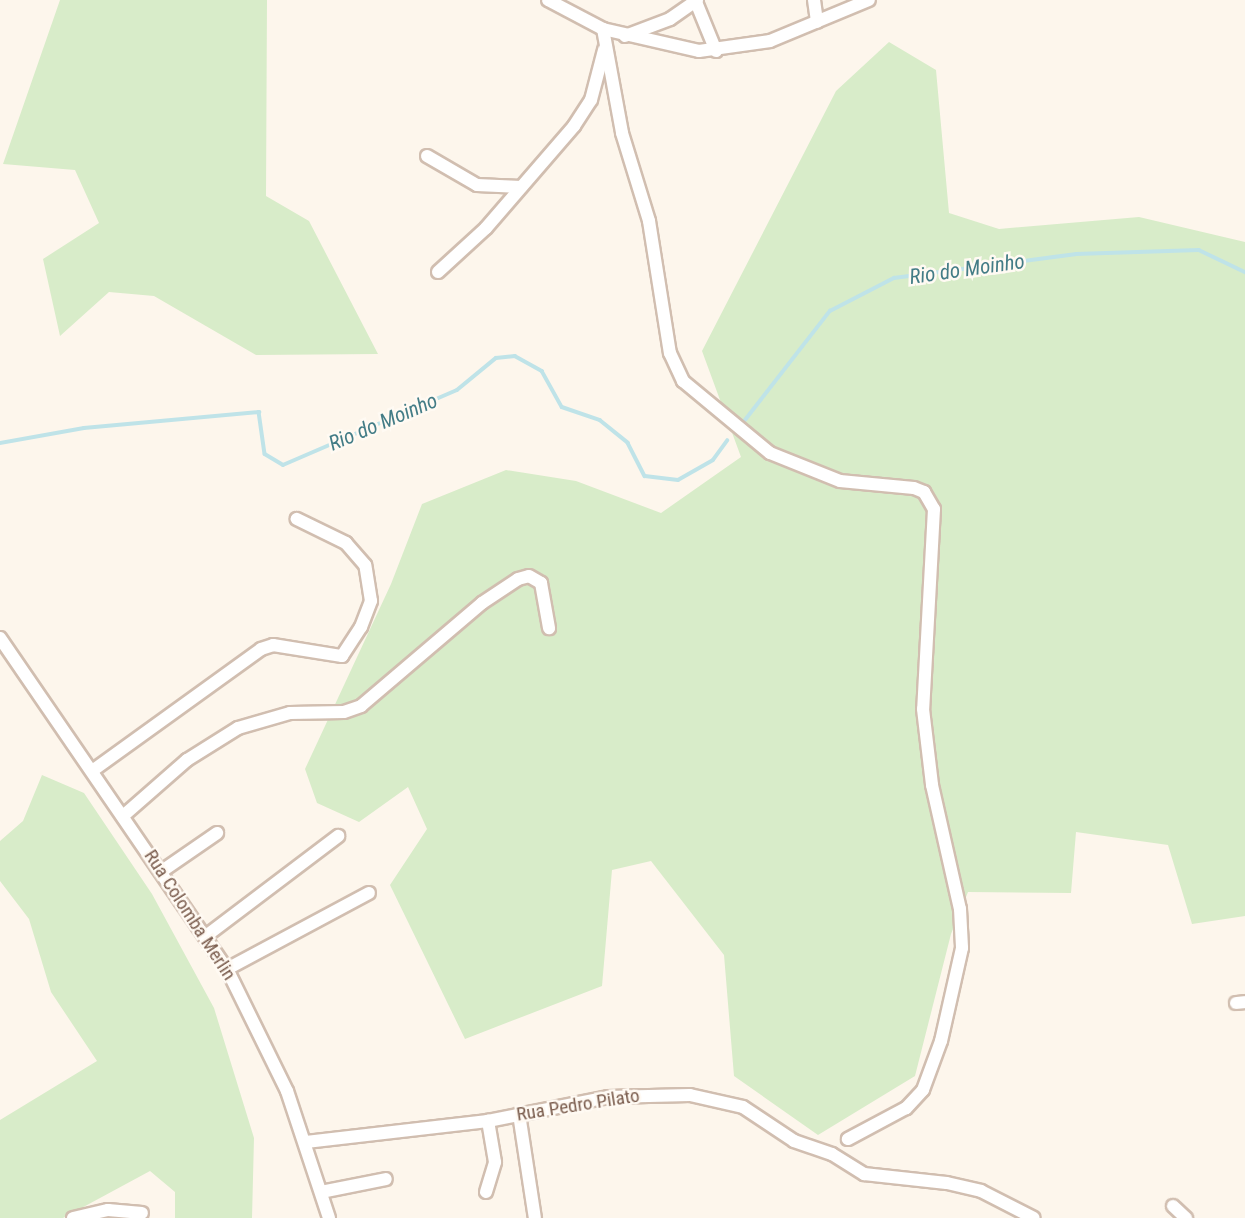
<!DOCTYPE html>
<style>
body{margin:0}
#map{position:relative;width:1245px;height:1218px;overflow:hidden;background:#fdf6ec;font-family:"Roboto Condensed",sans-serif}
div>[style]{position:absolute}
.green>*{inset:0;background:#d8ecc9}
.stream>*{height:3.5px;margin:-1.75px;padding:0 1.75px;transform-origin:1.75px;border-radius:1.75px;background:#bfe3e8}
.roads{filter:drop-shadow(2px 0 #d1beb0) drop-shadow(-2px 0 #d1beb0) drop-shadow(0 2px #d1beb0) drop-shadow(0 -2px #d1beb0)}
.minor>*{height:12px;margin:-6px;padding:0 6px;transform-origin:6px;border-radius:6px;background:#fff}
span{translate:-50% -50%;white-space:nowrap;text-align:center;line-height:1.15;-webkit-text-stroke:5px #fffaf3;paint-order:stroke}
.street-label{font-size:19px;color:#7a5c4d}
.water-label{font-size:21px;color:#437c86;font-style:italic}
</style>
<div id="map">
<div class="green">
<div style="clip-path:polygon(60px 0,267px 0,266px 196px,309px 221px,378px 354px,256px 355px,154px 296px,109px 292px,60px 336px,43px 259px,99px 223px,75px 170px,3px 164px)"></div>
<div style="clip-path:polygon(889px 42px,936px 70px,949px 213px,999px 229px,1139px 217px,1245px 242px,1245px 916px,1192px 924px,1168px 845px,1076px 832px,1071px 893px,968px 892px,951px 934px,915px 1076px,818px 1135px,734px 1076px,724px 955px,651px 861px,612px 870px,602px 986px,465px 1039px,390px 885px,427px 829px,408px 787px,359px 822px,317px 803px,305px 769px,391px 584px,422px 504px,506px 470px,576px 481px,661px 513px,741px 457px,702px 351px,836px 91px)"></div>
<div style="clip-path:polygon(42px 775px,84px 793px,152px 894px,214px 1008px,254px 1138px,252px 1218px,175px 1218px,175px 1192px,150px 1171px,63px 1218px,0 1218px,0 1120px,97px 1061px,51px 992px,29px 919px,0 881px,0 841px,23px 821px)"></div>
</div>
<div class="stream">
<div style="left:745px;top:420px;width:138px;rotate:-52.1deg"></div>
<div style="left:830px;top:311px;width:72px;rotate:-27.3deg"></div>
<div style="left:894px;top:278px;width:184px;rotate:-7.5deg"></div>
<div style="left:1076px;top:254px;width:123px;rotate:-1.9deg"></div>
<div style="left:1199px;top:250px;width:51px;rotate:25.6deg"></div>
<div style="left:0;top:443px;width:85px;rotate:-10.1deg"></div>
<div style="left:84px;top:428px;width:176px;rotate:-5.2deg"></div>
<div style="left:259px;top:412px;width:42px;rotate:81.9deg"></div>
<div style="left:265px;top:454px;width:21px;rotate:31deg"></div>
<div style="left:283px;top:465px;width:189px;rotate:-23.3deg"></div>
<div style="left:457px;top:390px;width:50px;rotate:-39.4deg"></div>
<div style="left:496px;top:358px;width:19px;rotate:-6deg"></div>
<div style="left:515px;top:356px;width:31px;rotate:29deg"></div>
<div style="left:542px;top:371px;width:41px;rotate:60.9deg"></div>
<div style="left:562px;top:407px;width:40px;rotate:18.9deg"></div>
<div style="left:600px;top:420px;width:36px;rotate:39deg"></div>
<div style="left:628px;top:443px;width:37px;rotate:63deg"></div>
<div style="left:645px;top:476px;width:33px;rotate:7deg"></div>
<div style="left:678px;top:480px;width:40px;rotate:-29.7deg"></div>
<div style="left:713px;top:460px;width:24px;rotate:-54deg"></div>
</div>
<div class="roads">
<div class="minor">
<div style="left:548px;top:0;width:62px;rotate:27.8deg"></div>
<div style="left:603px;top:29px;width:98px;rotate:12.9deg"></div>
<div style="left:699px;top:51px;width:72px;rotate:-8deg"></div>
<div style="left:770px;top:41px;width:107px;rotate:-22.5deg"></div>
<div style="left:814px;top:0;width:22px;rotate:82deg"></div>
<div style="left:696px;top:2px;width:53px;rotate:67.8deg"></div>
<div style="left:603px;top:29px;width:106px;rotate:79.6deg"></div>
<div style="left:622px;top:133px;width:92px;rotate:72.9deg"></div>
<div style="left:649px;top:221px;width:134px;rotate:81deg"></div>
<div style="left:670px;top:353px;width:31px;rotate:65deg"></div>
<div style="left:683px;top:381px;width:113px;rotate:39.6deg"></div>
<div style="left:770px;top:453px;width:75px;rotate:21.8deg"></div>
<div style="left:840px;top:481px;width:74px;rotate:5.4deg"></div>
<div style="left:914px;top:488px;width:11px;rotate:22deg"></div>
<div style="left:924px;top:492px;width:20px;rotate:60deg"></div>
<div style="left:934px;top:509px;width:200px;rotate:93.1deg"></div>
<div style="left:923px;top:709px;width:77px;rotate:83.2deg"></div>
<div style="left:932px;top:785px;width:127px;rotate:77.3deg"></div>
<div style="left:960px;top:909px;width:39px;rotate:87deg"></div>
<div style="left:962px;top:948px;width:95px;rotate:102.7deg"></div>
<div style="left:941px;top:1041px;width:52px;rotate:110.2deg"></div>
<div style="left:923px;top:1090px;width:25px;rotate:133deg"></div>
<div style="left:906px;top:1108px;width:66px;rotate:151.9deg"></div>
<div style="left:625px;top:36px;width:48px;rotate:-20.7deg"></div>
<div style="left:670px;top:19px;width:33px;rotate:-35deg"></div>
<div style="left:427px;top:156px;width:58px;rotate:30.1deg"></div>
<div style="left:477px;top:185px;width:44px;rotate:2.6deg"></div>
<div style="left:438px;top:272px;width:65px;rotate:-42.5deg"></div>
<div style="left:486px;top:228px;width:135px;rotate:-49.2deg"></div>
<div style="left:574px;top:126px;width:31px;rotate:-57deg"></div>
<div style="left:591px;top:100px;width:52px;rotate:-75.4deg"></div>
<div style="left:0;top:638px;width:401px;rotate:55.6deg"></div>
<div style="left:227px;top:969px;width:136px;rotate:63.8deg"></div>
<div style="left:287px;top:1091px;width:134px;rotate:71.7deg"></div>
<div style="left:92px;top:771px;width:208px;rotate:-35.8deg"></div>
<div style="left:261px;top:649px;width:13px;rotate:-18deg"></div>
<div style="left:273px;top:645px;width:70px;rotate:9.1deg"></div>
<div style="left:342px;top:656px;width:35px;rotate:-57deg"></div>
<div style="left:361px;top:627px;width:28px;rotate:-69deg"></div>
<div style="left:371px;top:601px;width:36px;rotate:-99deg"></div>
<div style="left:365px;top:565px;width:29px;rotate:-131deg"></div>
<div style="left:346px;top:543px;width:55px;rotate:-153.9deg"></div>
<div style="left:123px;top:816px;width:85px;rotate:-41.2deg"></div>
<div style="left:187px;top:760px;width:60px;rotate:-32.1deg"></div>
<div style="left:238px;top:728px;width:54px;rotate:-16.1deg"></div>
<div style="left:290px;top:713px;width:54px;rotate:-1.1deg"></div>
<div style="left:344px;top:712px;width:18px;rotate:-19deg"></div>
<div style="left:361px;top:706px;width:159px;rotate:-40.4deg"></div>
<div style="left:482px;top:603px;width:43px;rotate:-33.7deg"></div>
<div style="left:518px;top:579px;width:11px;rotate:-15deg"></div>
<div style="left:529px;top:576px;width:14px;rotate:30deg"></div>
<div style="left:541px;top:583px;width:46px;rotate:79.9deg"></div>
<div style="left:162px;top:871px;width:67px;rotate:-34.6deg"></div>
<div style="left:206px;top:936px;width:166px;rotate:-37.1deg"></div>
<div style="left:227px;top:969px;width:161px;rotate:-28.2deg"></div>
<div style="left:1236px;top:1003px;width:9px;rotate:-6deg"></div>
<div style="left:519px;top:1114px;width:105px;rotate:81.3deg"></div>
<div style="left:306px;top:1142px;width:183px;rotate:-6.6deg"></div>
<div style="left:488px;top:1121px;width:122px;rotate:-11.3deg"></div>
<div style="left:608px;top:1097px;width:82px;rotate:-1.4deg"></div>
<div style="left:690px;top:1095px;width:54px;rotate:12.8deg"></div>
<div style="left:743px;top:1107px;width:61px;rotate:33.7deg"></div>
<div style="left:794px;top:1141px;width:40px;rotate:18.9deg"></div>
<div style="left:832px;top:1154px;width:38px;rotate:32deg"></div>
<div style="left:864px;top:1174px;width:83px;rotate:6.2deg"></div>
<div style="left:947px;top:1183px;width:35px;rotate:13deg"></div>
<div style="left:981px;top:1191px;width:59px;rotate:27deg"></div>
<div style="left:321px;top:1192px;width:66px;rotate:-11.3deg"></div>
<div style="left:486px;top:1192px;width:31px;rotate:-73deg"></div>
<div style="left:495px;top:1162px;width:42px;rotate:-99.7deg"></div>
<div style="left:1173px;top:1206px;width:18px;rotate:43deg"></div>
<div style="left:73px;top:1218px;width:36px;rotate:-13deg"></div>
<div style="left:108px;top:1210px;width:34px;rotate:5deg"></div>
</div>
</div>
<div class="street-label">
<span style="left:190px;top:915px;rotate:57deg">Rua Colomba Merlin</span>
<span style="left:578px;top:1105px;rotate:-9deg">Rua Pedro Pilato</span>
</div>
<div class="water-label">
<span style="left:967px;top:269px;rotate:-8deg">Rio do Moinho</span>
<span style="left:383px;top:422px;rotate:-23deg">Rio do Moinho</span>
</div>
</div>
